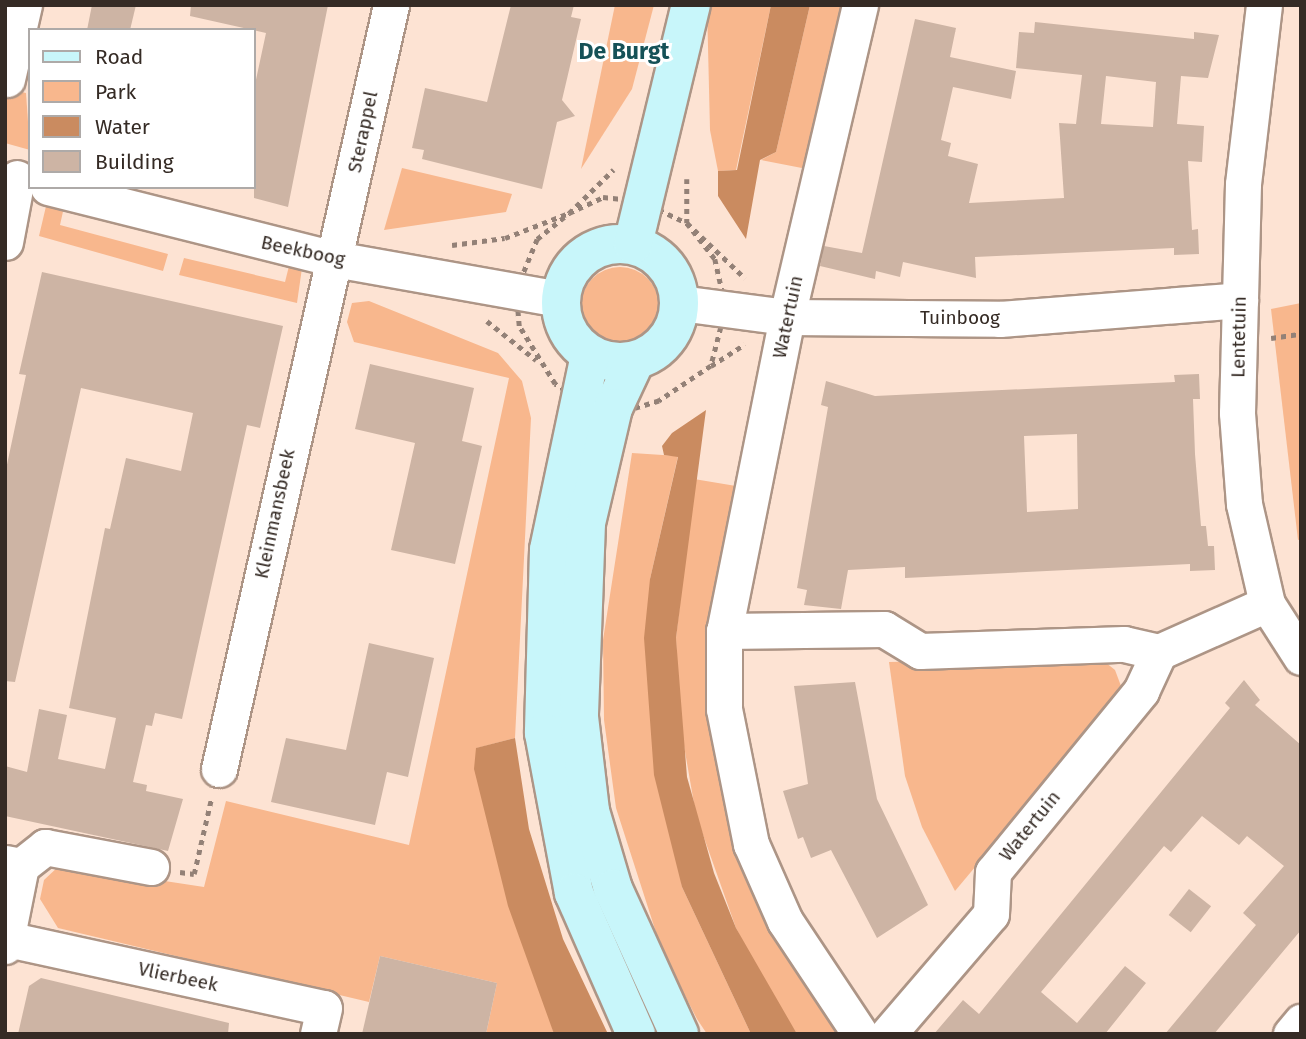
<!DOCTYPE html>
<style>
body{margin:0}
#map{position:relative;width:1306px;height:1039px;overflow:hidden;background:#fde3d3;font-family:"Fira Sans",sans-serif}
div>[style]{position:absolute}
.green>*{inset:0;background:#f8b78d}
.round{border-radius:50%}
.water>*{inset:0;background:#ca8b60}
.building>*{inset:0;background:#cdb4a4;transform-origin:0 0}
.path>*{height:4.5px;margin-top:-2.25px;transform-origin:0;background:repeating-linear-gradient(90deg,#938177 0 5px,transparent 0 10px)}
.roads{filter:drop-shadow(2px 0 #ad9586) drop-shadow(-2px 0 #ad9586) drop-shadow(0 2px #ad9586) drop-shadow(0 -2px #ad9586)}
.street>*{height:35px;margin:-17.5px;padding:0 17.5px;transform-origin:17.5px;border-radius:17.5px;background:#fff}
.secondary>*{height:38px;margin:-19px;padding:0 19px;transform-origin:19px;border-radius:19px;background:#c8f6fa}
.secondary>.ring{margin:-19px;padding:0;box-sizing:content-box;background:none;border:38px solid #c8f6fa;border-radius:50%}
span{translate:-50% -50%;white-space:nowrap;text-align:center;line-height:1.15;-webkit-text-stroke:6px #fff;paint-order:stroke}
.street-label{font-size:19px;color:#352b25}
.quarter-label{font-size:23px;color:#155157;font-weight:700}
.frame{position:absolute;inset:0;border:7px solid #352b25;pointer-events:none}
.legend{position:absolute;left:28px;top:28px;width:228px;height:161px;box-sizing:border-box;background:#fff;border:2px solid #aeaaa8;margin:0;padding:9px 12px;list-style:none;font-size:21px;color:#352b25}
.legend li{display:flex;align-items:center;gap:14px;height:35px}
.legend b{width:35px;border:2px solid #aeaaa8}
</style>
<div id="map">
<div class="green">
<div style="clip-path:polygon(615px 5px,654px 5px,632px 89px,581px 169px)"></div>
<div style="clip-path:polygon(707px 5px,771px 5px,736px 170px,718px 171px,710px 130px)"></div>
<div style="clip-path:polygon(810px 5px,843px 5px,807px 169px,761px 160px,776px 152px)"></div>
<div style="clip-path:polygon(5px 88px,26px 93px,30px 150px,5px 143px)"></div>
<div style="clip-path:polygon(402px 168px,512px 194px,506px 212px,384px 230px)"></div>
<div style="clip-path:polygon(47px 202px,64px 207px,60px 225px,168px 254px,163px 271px,39px 236px)"></div>
<div style="clip-path:polygon(184px 258px,285px 282px,289px 266px,302px 268px,297px 303px,179px 275px)"></div>
<div class="round" style="left:581px;top:267px;width:78px;height:78px"></div>
<div style="clip-path:polygon(369px 301px,498px 353px,522px 381px,531px 418px,515px 738px,477px 748px,554px 1034px,486px 1034px,497px 983px,380px 956px,369px 1002px,58px 928px,40px 899px,44px 880px,60px 865px,204px 887px,226px 801px,409px 845px,509px 378px,354px 342px,347px 322px,352px 303px)"></div>
<div style="clip-path:polygon(1301px 303px,1301px 539px,1298px 540px,1271px 309px)"></div>
<div style="clip-path:polygon(632px 453px,678px 456px,650px 579px,682px 887px,751px 1034px,707px 1034px,697px 1019px,662px 951px,616px 808px,604px 720px,603px 640px)"></div>
<div style="clip-path:polygon(694px 479px,736px 486px,715px 591px,767px 913px,841px 1034px,797px 1034px,768px 992px,736px 928px,696px 815px,679px 717px,676px 638px)"></div>
<div style="clip-path:polygon(1100px 658px,1115px 670px,1121px 686px,1110px 706px,955px 891px,922px 827px,905px 776px,889px 662px)"></div>
</div>
<div class="water">
<div style="clip-path:polygon(771px 5px,810px 5px,776px 152px,760px 160px,746px 239px,718px 196px,718px 171px,737px 170px)"></div>
<div style="clip-path:polygon(706px 410px,676px 638px,687px 777px,714px 873px,736px 928px,797px 1034px,751px 1034px,682px 887px,654px 775px,644px 638px,650px 579px,678px 457px,664px 455px,662px 446px,672px 433px)"></div>
<div style="clip-path:polygon(515px 738px,529px 829px,563px 939px,608px 1034px,554px 1034px,508px 906px,474px 769px,476px 748px)"></div>
</div>
<div class="building">
<div style="clip-path:polygon(92px 5px,136px 5px,130px 30px,87px 30px)"></div>
<div style="clip-path:polygon(191px 5px,328px 5px,288px 207px,254px 198px,254px 89px,266px 33px,190px 16px)"></div>
<div style="clip-path:polygon(511px 5px,574px 5px,571px 17px,581px 19px,562px 100px,575px 116px,557px 122px,542px 189px,422px 159px,424px 150px,412px 148px,425px 88px,487px 102px)"></div>
<div style="clip-path:polygon(evenodd,915px 19px,956px 28px,950px 57px,1016px 71px,1011px 99px,953px 87px,941px 140px,951px 143px,948px 156px,978px 164px,969px 203px,1064px 198px,1059px 123px,1076px 124px,1082px 75px,1016px 68px,1019px 32px,1034px 33px,1035px 22px,1194px 39px,1194px 32px,1219px 35px,1208px 78px,1181px 76px,1177px 124px,1204px 126px,1202px 162px,1188px 161px,1192px 230px,1198px 229px,1199px 254px,1174px 255px,1174px 248px,975px 257px,976px 278px,903px 262px,900px 277px,876px 271px,875px 279px,820px 266px,824px 246px,862px 253px,915px 19px,1106px 76px,1156px 82px,1153px 127px,1101px 124px,1106px 76px)"></div>
<div style="clip-path:polygon(42px 272px,283px 326px,260px 428px,247px 425px,182px 719px,155px 713px,152px 726px,146px 725px,133px 782px,147px 785px,146px 791px,183px 799px,168px 851px,5px 816px,5px 766px,27px 772px,39px 709px,67px 715px,58px 759px,105px 769px,116px 718px,69px 708px,105px 528px,110px 529px,126px 458px,181px 471px,193px 413px,81px 388px,15px 682px,5px 681px,5px 474px,26px 375px,19px 374px)"></div>
<div style="clip-path:polygon(370px 364px,474px 388px,462px 441px,482px 446px,455px 564px,391px 550px,415px 443px,355px 429px)"></div>
<div style="clip-path:polygon(evenodd,1199px 374px,1200px 399px,1193px 399px,1195px 454px,1201px 526px,1206px 526px,1208px 546px,1214px 546px,1215px 570px,1190px 571px,1190px 564px,905px 578px,905px 567px,848px 570px,841px 609px,804px 605px,807px 590px,797px 588px,828px 407px,821px 405px,826px 381px,875px 396px,1175px 382px,1174px 375px,1199px 374px,1077px 434px,1078px 509px,1027px 512px,1024px 436px,1077px 434px)"></div>
<div style="clip-path:polygon(369px 643px,434px 658px,408px 777px,387px 772px,375px 825px,271px 802px,286px 738px,346px 750px)"></div>
<div style="clip-path:polygon(1244px 680px,1260px 700px,1255px 705px,1301px 745px,1301px 930px,1214px 1034px,1165px 1034px,1256px 925px,1243px 913px,1284px 866px,1247px 836px,1239px 845px,1202px 816px,1171px 852px,1164px 846px,1041px 992px,1077px 1023px,1125px 966px,1146px 983px,1105px 1034px,934px 1034px,963px 1000px,979px 1014px,1230px 708px,1225px 703px)"></div>
<div style="clip-path:polygon(855px 682px,877px 799px,928px 905px,877px 938px,831px 850px,811px 858px,803px 837px,798px 839px,783px 791px,808px 784px,794px 686px)"></div>
<div style="left:1189px;top:889px;width:28px;height:33px;rotate:38deg"></div>
<div style="clip-path:polygon(380px 956px,497px 983px,486px 1034px,362px 1034px)"></div>
<div style="clip-path:polygon(41px 978px,229px 1023px,228px 1034px,18px 1034px,29px 986px)"></div>
</div>
<div class="path">
<div style="left:687px;top:179px;width:44px;rotate:90deg"></div>
<div style="left:687px;top:223px;width:80px;rotate:43.5deg"></div>
<div style="left:603px;top:197px;width:38px;rotate:6deg"></div>
<div style="left:641px;top:201px;width:51px;rotate:25.6deg"></div>
<div style="left:687px;top:223px;width:46px;rotate:52.1deg"></div>
<div style="left:715px;top:259px;width:50px;rotate:77.3deg"></div>
<div style="left:726px;top:308px;width:60px;rotate:104.5deg"></div>
<div style="left:711px;top:366px;width:63px;rotate:146.1deg"></div>
<div style="left:659px;top:401px;width:34px;rotate:163deg"></div>
<div style="left:626px;top:411px;width:45px;rotate:-167.2deg"></div>
<div style="left:582px;top:401px;width:32px;rotate:-148deg"></div>
<div style="left:555px;top:384px;width:68px;rotate:-121.8deg"></div>
<div style="left:519px;top:326px;width:36px;rotate:-95deg"></div>
<div style="left:516px;top:290px;width:55px;rotate:-67.6deg"></div>
<div style="left:537px;top:239px;width:41px;rotate:-39.1deg"></div>
<div style="left:569px;top:213px;width:38px;rotate:-25deg"></div>
<div style="left:452px;top:245px;width:53px;rotate:-7.5deg"></div>
<div style="left:505px;top:238px;width:69px;rotate:-21.3deg"></div>
<div style="left:569px;top:213px;width:62px;rotate:-44.3deg"></div>
<div style="left:487px;top:321px;width:63px;rotate:38.5deg"></div>
<div style="left:1271px;top:338px;width:30px;rotate:-8deg"></div>
<div style="left:711px;top:366px;width:40px;rotate:-32.9deg"></div>
<div style="left:180px;top:872px;width:14px;rotate:8deg"></div>
<div style="left:194px;top:874px;width:76px;rotate:-77.1deg"></div>
</div>
<div class="roads">
<div class="street">
<div style="left:860px;top:5px;width:320px;rotate:103.2deg"></div>
<div style="left:787px;top:317px;width:320px;rotate:101.3deg"></div>
<div style="left:724px;top:631px;width:78px;rotate:90deg"></div>
<div style="left:724px;top:709px;width:138px;rotate:78.7deg"></div>
<div style="left:751px;top:844px;width:84px;rotate:66.2deg"></div>
<div style="left:785px;top:921px;width:136px;rotate:56.4deg"></div>
<div style="left:1264px;top:5px;width:180px;rotate:96.7deg"></div>
<div style="left:1243px;top:184px;width:229px;rotate:91.5deg"></div>
<div style="left:1237px;top:413px;width:91px;rotate:85.6deg"></div>
<div style="left:1244px;top:504px;width:103px;rotate:77deg"></div>
<div style="left:1267px;top:604px;width:63px;rotate:57.3deg"></div>
<div style="left:7px;top:79px;width:76px;rotate:-77.1deg"></div>
<div style="left:48px;top:187px;width:296px;rotate:14.1deg"></div>
<div style="left:335px;top:259px;width:229px;rotate:10.1deg"></div>
<div style="left:5px;top:242px;width:65px;rotate:-79.4deg"></div>
<div style="left:680px;top:303px;width:108px;rotate:7.5deg"></div>
<div style="left:787px;top:317px;width:213px;rotate:0.5deg"></div>
<div style="left:1000px;top:319px;width:241px;rotate:-4.5deg"></div>
<div style="left:724px;top:631px;width:160px;rotate:-0.7deg"></div>
<div style="left:884px;top:629px;width:42px;rotate:31.4deg"></div>
<div style="left:920px;top:651px;width:204px;rotate:-2deg"></div>
<div style="left:1124px;top:644px;width:36px;rotate:13deg"></div>
<div style="left:1159px;top:652px;width:118px;rotate:-24deg"></div>
<div style="left:219px;top:769px;width:783px;rotate:-77.31deg"></div>
<div style="left:5px;top:863px;width:16px;rotate:11deg"></div>
<div style="left:21px;top:866px;width:31px;rotate:-38deg"></div>
<div style="left:45px;top:847px;width:108px;rotate:10.7deg"></div>
<div style="left:7px;top:939px;width:324px;rotate:12.3deg"></div>
<div style="left:324px;top:1008px;width:27px;rotate:103deg"></div>
<div style="left:5px;top:946px;width:82px;rotate:-78.7deg"></div>
<div style="left:888px;top:1034px;width:158px;rotate:-49.4deg"></div>
<div style="left:991px;top:914px;width:42px;rotate:-87.3deg"></div>
<div style="left:993px;top:872px;width:234px;rotate:-50.7deg"></div>
<div style="left:1141px;top:691px;width:43px;rotate:-65.2deg"></div>
<div style="left:1291px;top:1034px;width:16px;rotate:-50deg"></div>
</div>
<div class="secondary">
<div class="ring" style="left:561px;top:244px;width:80px;height:80px"></div>
<div style="left:633px;top:244px;width:246px;rotate:-76.4deg"></div>
<div style="left:590px;top:355px;width:199px;rotate:101.9deg"></div>
<div style="left:549px;top:550px;width:183px;rotate:91.6deg"></div>
<div style="left:544px;top:733px;width:163px;rotate:79.4deg"></div>
<div style="left:574px;top:893px;width:154px;rotate:66.3deg"></div>
<div style="left:635px;top:361px;width:52px;rotate:115.1deg"></div>
<div style="left:613px;top:408px;width:118px;rotate:103.2deg"></div>
<div style="left:586px;top:523px;width:194px;rotate:92.1deg"></div>
<div style="left:579px;top:717px;width:95px;rotate:83.3deg"></div>
<div style="left:590px;top:811px;width:81px;rotate:73.6deg"></div>
<div style="left:613px;top:889px;width:159px;rotate:65.5deg"></div>
</div>
</div>
<div class="street-label">
<span style="left:363px;top:132px;rotate:-78deg">Sterappel</span>
<span style="left:303px;top:251px;rotate:12deg">Beekboog</span>
<span style="left:788px;top:317px;rotate:-78deg">Watertuin</span>
<span style="left:960px;top:318px">Tuinboog</span>
<span style="left:1239px;top:337px;rotate:-89deg">Lentetuin</span>
<span style="left:275px;top:514px;rotate:-78deg">Kleinmansbeek</span>
<span style="left:1030px;top:826px;rotate:-51deg">Watertuin</span>
<span style="left:178px;top:977px;rotate:12deg">Vlierbeek</span>
</div>
<div class="quarter-label">
<span style="left:624px;top:51px">De Burgt</span>
</div>
<div class="frame"></div>
<ul class="legend">
<li><b style="height:9px;background:#c8f6fa"></b>Road</li>
<li><b style="height:19px;background:#f8b78d"></b>Park</li>
<li><b style="height:19px;background:#ca8b60"></b>Water</li>
<li><b style="height:19px;background:#cdb4a4"></b>Building</li>
</ul>
</div>
